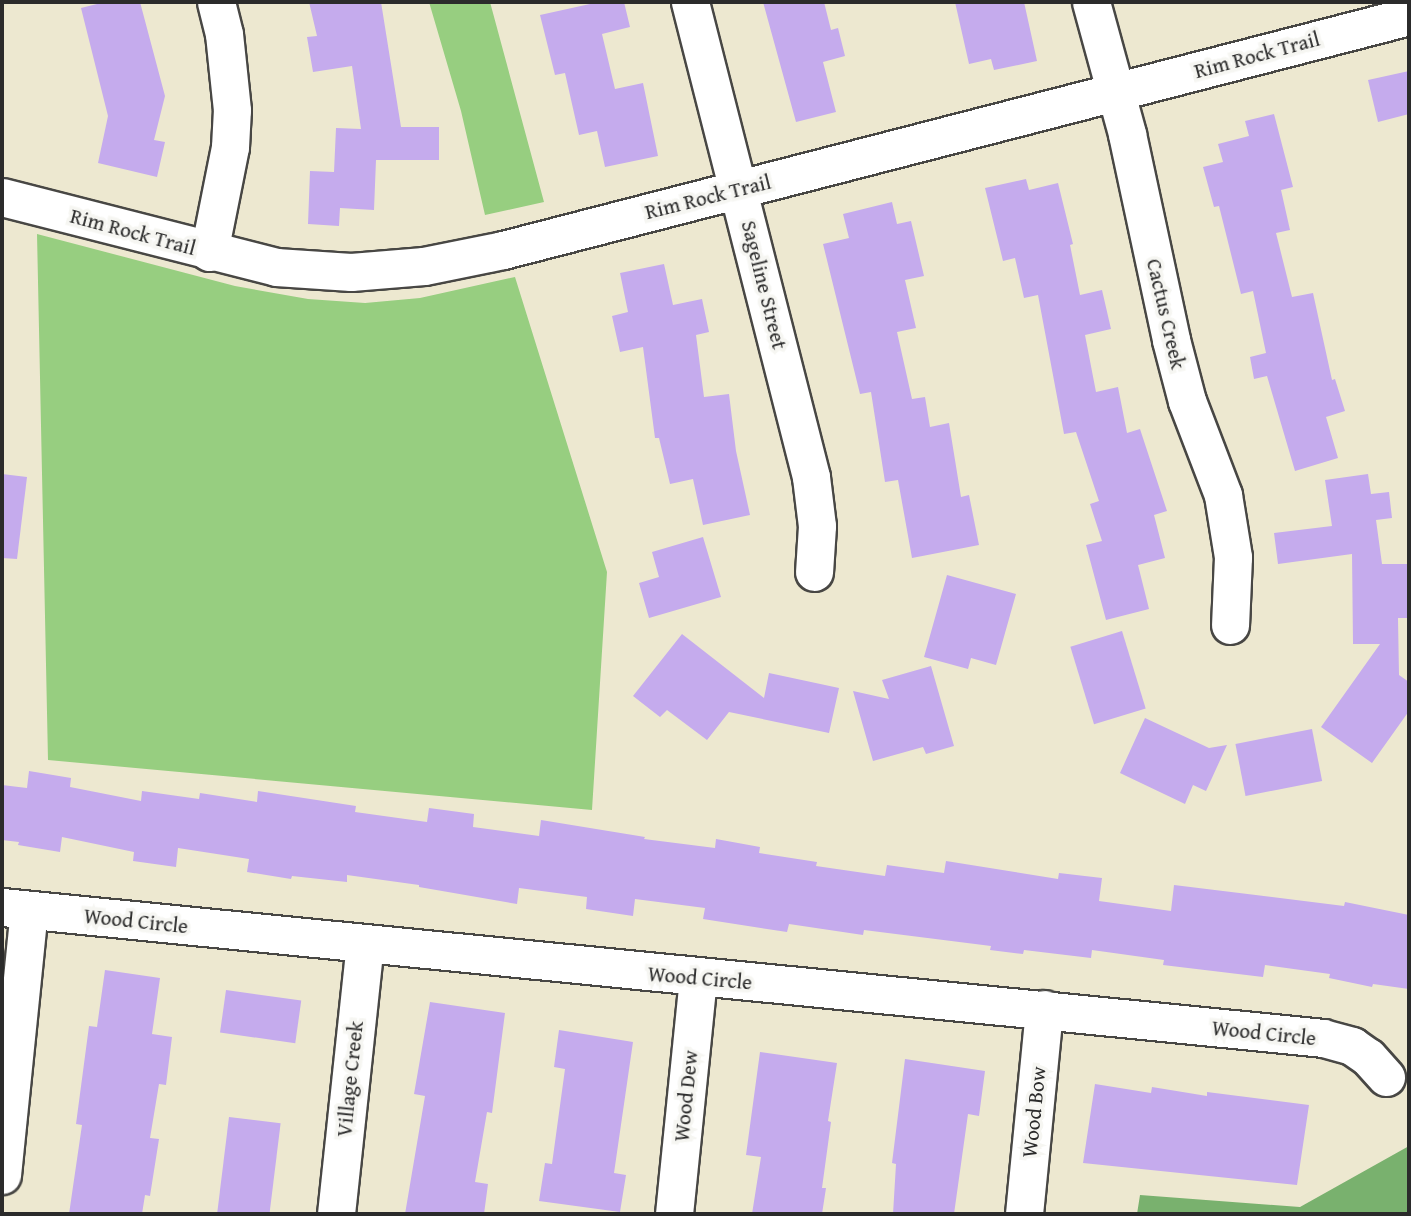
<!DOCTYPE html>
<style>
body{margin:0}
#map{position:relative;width:1411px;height:1216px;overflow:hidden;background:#ede8d0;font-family:"Gentium Book Plus",serif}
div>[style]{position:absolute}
.green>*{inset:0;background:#97ce80}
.forest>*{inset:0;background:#79b16e}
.building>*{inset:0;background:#c5abed;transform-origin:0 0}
.roads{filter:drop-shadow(2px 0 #484744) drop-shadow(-2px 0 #484744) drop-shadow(0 2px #484744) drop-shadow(0 -2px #484744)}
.minor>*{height:37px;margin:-18.5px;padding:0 18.5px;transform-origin:18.5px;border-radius:18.5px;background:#fff}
span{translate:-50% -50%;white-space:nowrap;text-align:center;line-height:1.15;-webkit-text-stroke:7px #f6f6f2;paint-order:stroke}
.street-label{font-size:21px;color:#2b2b2b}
.frame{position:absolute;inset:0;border:4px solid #2b2b2b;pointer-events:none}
</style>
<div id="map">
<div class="green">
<div style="clip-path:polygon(429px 2px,490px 2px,544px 202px,485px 215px,461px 111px)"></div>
<div style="clip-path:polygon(37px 234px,235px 286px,308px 299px,365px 303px,420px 298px,515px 277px,607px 572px,592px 810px,48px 760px)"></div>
</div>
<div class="forest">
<div style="clip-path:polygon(1409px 1146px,1409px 1214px,1137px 1214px,1140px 1195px,1300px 1207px)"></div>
</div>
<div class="building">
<div style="clip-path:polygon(105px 2px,140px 2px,165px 96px,154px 140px,165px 142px,157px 177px,98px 163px,108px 116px,81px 8px)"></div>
<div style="clip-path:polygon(309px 2px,381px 2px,401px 127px,439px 127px,439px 160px,376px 160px,374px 210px,340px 208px,339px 226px,308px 224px,310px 171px,334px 172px,336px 128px,361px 129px,352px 66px,313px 72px,307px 37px,317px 36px)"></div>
<div style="clip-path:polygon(599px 2px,624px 2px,630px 27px,602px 34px,615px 89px,643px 83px,658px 156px,605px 167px,597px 131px,579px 135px,565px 73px,555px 75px,540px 15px)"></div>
<div style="clip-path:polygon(763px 2px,824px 2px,831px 30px,838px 28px,845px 56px,823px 62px,836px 112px,796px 122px)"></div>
<div style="clip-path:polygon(955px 2px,1024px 2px,1037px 61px,994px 70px,991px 59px,969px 64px)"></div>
<div style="clip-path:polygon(1409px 71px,1409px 114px,1378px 122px,1368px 80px)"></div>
<div style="clip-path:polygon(1274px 114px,1293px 187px,1281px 190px,1290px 230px,1276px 233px,1292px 297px,1313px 293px,1332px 380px,1335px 379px,1345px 411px,1326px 417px,1338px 458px,1295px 471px,1267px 376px,1254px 379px,1250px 357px,1266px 353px,1253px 291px,1241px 294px,1219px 206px,1214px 207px,1203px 167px,1223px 162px,1218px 144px,1249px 136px,1245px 121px)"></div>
<div style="clip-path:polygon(1026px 179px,1029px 190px,1058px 183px,1073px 244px,1070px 245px,1080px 295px,1102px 290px,1111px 329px,1085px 335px,1096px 392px,1118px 387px,1127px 433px,1140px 429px,1167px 511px,1154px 515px,1165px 558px,1138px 565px,1149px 609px,1106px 620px,1086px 545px,1102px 541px,1090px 504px,1099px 501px,1076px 432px,1064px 434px,1038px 295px,1024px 298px,1015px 258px,1003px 261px,985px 188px)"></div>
<div style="clip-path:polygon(892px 202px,897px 224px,911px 221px,924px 276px,905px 280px,916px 328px,897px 332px,912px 399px,925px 397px,930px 427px,949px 423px,961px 497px,969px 495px,979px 545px,912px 558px,898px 480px,885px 482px,871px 392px,860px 394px,823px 244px,849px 238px,843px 214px)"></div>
<div style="clip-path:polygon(664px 264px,673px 305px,702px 299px,709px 332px,696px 335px,704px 397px,729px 394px,736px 451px,750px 515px,703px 525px,693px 479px,670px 484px,659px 438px,655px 438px,643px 347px,620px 352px,612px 316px,628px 312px,620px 273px)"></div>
<div style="clip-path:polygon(2px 474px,27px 477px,17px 559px,2px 558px)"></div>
<div style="clip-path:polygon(1368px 474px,1371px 494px,1389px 492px,1392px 518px,1376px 520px,1382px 564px,1409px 564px,1409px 618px,1398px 618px,1399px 675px,1409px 682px,1409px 711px,1372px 763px,1321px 727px,1380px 644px,1353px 644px,1352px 554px,1278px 564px,1274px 533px,1332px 526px,1325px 480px)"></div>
<div style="clip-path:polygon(703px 537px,721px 597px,649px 618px,639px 583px,659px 577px,652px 552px)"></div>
<div style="clip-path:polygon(947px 575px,1016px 594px,996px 665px,971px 658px,968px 669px,924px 657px)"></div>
<div style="left:1122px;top:631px;width:81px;height:54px;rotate:73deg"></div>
<div style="clip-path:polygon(682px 634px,764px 698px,769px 673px,839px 688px,829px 733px,729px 712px,707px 740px,667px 710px,660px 717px,633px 696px)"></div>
<div style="clip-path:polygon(931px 666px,954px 746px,926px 754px,923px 747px,873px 761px,853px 691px,889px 699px,882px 680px)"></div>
<div style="clip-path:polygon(1145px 718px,1209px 748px,1227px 745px,1206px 791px,1193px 785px,1185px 804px,1120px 773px)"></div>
<div style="left:1312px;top:729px;width:53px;height:78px;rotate:79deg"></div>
<div style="clip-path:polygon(29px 771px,71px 778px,70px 787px,141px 801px,142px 791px,199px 799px,200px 793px,257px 802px,258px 791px,356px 806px,355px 812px,427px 822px,429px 808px,474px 814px,473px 827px,539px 836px,541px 820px,645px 837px,644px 839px,715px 848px,716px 839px,760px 847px,759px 853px,817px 862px,816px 866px,885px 876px,887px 865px,944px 873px,946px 861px,1058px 879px,1059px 873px,1102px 878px,1099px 901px,1171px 911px,1174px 885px,1344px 906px,1345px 902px,1409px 915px,1409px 989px,1373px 984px,1372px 987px,1329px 978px,1330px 974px,1265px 965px,1263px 977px,1163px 965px,1164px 960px,1092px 950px,1091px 958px,1024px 950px,1023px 954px,990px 950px,991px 946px,864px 930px,863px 935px,789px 924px,787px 932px,703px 919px,705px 908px,635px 899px,633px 916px,586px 909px,587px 897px,519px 888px,517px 904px,419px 887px,419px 885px,347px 875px,347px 882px,292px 876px,291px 879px,247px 872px,249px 859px,178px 848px,176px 867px,133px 861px,134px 852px,62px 837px,60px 852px,18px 845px,19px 842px,2px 840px,2px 785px,27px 788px)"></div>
<div style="clip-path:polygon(105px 970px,160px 978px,152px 1034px,172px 1037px,166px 1085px,159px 1084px,150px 1138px,159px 1139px,150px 1196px,145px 1195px,142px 1214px,69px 1214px,82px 1125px,76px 1124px,89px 1026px,97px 1027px)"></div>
<div style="left:226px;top:990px;width:76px;height:43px;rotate:8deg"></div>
<div style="clip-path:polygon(430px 1002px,505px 1013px,492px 1113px,487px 1112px,475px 1182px,488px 1184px,484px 1214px,405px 1214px,425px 1096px,414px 1094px)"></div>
<div style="clip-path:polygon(559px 1030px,633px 1042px,614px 1173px,626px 1175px,620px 1212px,539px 1201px,545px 1163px,552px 1164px,565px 1069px,554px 1067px)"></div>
<div style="clip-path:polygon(760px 1052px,837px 1063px,828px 1121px,831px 1122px,822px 1188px,826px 1188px,822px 1214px,752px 1214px,761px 1157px,746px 1155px)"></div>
<div style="clip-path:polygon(905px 1059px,985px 1071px,979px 1116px,968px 1114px,954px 1214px,893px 1214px,896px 1164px,892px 1163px)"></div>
<div style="clip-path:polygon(1095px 1084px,1151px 1093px,1152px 1087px,1207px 1096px,1207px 1092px,1309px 1105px,1297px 1185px,1083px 1163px)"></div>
<div style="left:229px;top:1117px;width:52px;height:98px;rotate:7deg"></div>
</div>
<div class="roads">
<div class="minor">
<div style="left:690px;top:2px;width:490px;rotate:75.7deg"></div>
<div style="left:811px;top:477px;width:49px;rotate:83deg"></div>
<div style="left:817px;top:526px;width:46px;rotate:93.7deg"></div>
<div style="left:1091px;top:2px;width:137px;rotate:74.7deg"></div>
<div style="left:1127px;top:134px;width:211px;rotate:77.9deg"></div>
<div style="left:1171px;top:340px;width:63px;rotate:75.3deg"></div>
<div style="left:1187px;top:401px;width:101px;rotate:69deg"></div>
<div style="left:1223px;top:495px;width:63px;rotate:80.8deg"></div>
<div style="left:1233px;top:557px;width:68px;rotate:92.5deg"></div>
<div style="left:2px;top:197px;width:283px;rotate:14.3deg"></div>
<div style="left:276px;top:267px;width:75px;rotate:3.8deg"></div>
<div style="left:351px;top:272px;width:73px;rotate:-4.7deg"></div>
<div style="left:424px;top:266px;width:81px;rotate:-11.4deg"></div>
<div style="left:503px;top:250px;width:936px;rotate:-14.48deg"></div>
<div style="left:209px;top:252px;width:107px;rotate:-78.7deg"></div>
<div style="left:230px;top:147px;width:37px;rotate:-87deg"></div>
<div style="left:232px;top:110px;width:76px;rotate:-96deg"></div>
<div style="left:224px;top:34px;width:33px;rotate:-104deg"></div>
<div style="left:2px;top:907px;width:1327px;rotate:5.66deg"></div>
<div style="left:1323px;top:1038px;width:30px;rotate:15deg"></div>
<div style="left:1352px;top:1046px;width:19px;rotate:35deg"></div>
<div style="left:1368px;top:1057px;width:27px;rotate:48deg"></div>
<div style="left:2px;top:1175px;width:266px;rotate:-84.2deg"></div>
<div style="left:336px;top:1214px;width:272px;rotate:-83.9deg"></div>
<div style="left:674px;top:1214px;width:237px;rotate:-84.2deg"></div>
<div style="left:1024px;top:1214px;width:206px;rotate:-84.4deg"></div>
</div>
</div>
<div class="street-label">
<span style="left:1257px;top:55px;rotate:-15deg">Rim Rock Trail</span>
<span style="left:708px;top:197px;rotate:-14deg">Rim Rock Trail</span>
<span style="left:133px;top:232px;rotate:15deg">Rim Rock Trail</span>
<span style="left:764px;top:285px;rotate:76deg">Sageline Street</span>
<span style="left:1166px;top:314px;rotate:77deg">Cactus Creek</span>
<span style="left:136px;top:921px;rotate:6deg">Wood Circle</span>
<span style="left:700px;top:978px;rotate:5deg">Wood Circle</span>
<span style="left:1264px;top:1033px;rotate:6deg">Wood Circle</span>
<span style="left:350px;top:1079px;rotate:-84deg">Village Creek</span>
<span style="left:686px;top:1096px;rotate:-84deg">Wood Dew</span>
<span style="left:1034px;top:1112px;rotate:-84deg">Wood Bow</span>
</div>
<div class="frame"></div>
</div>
